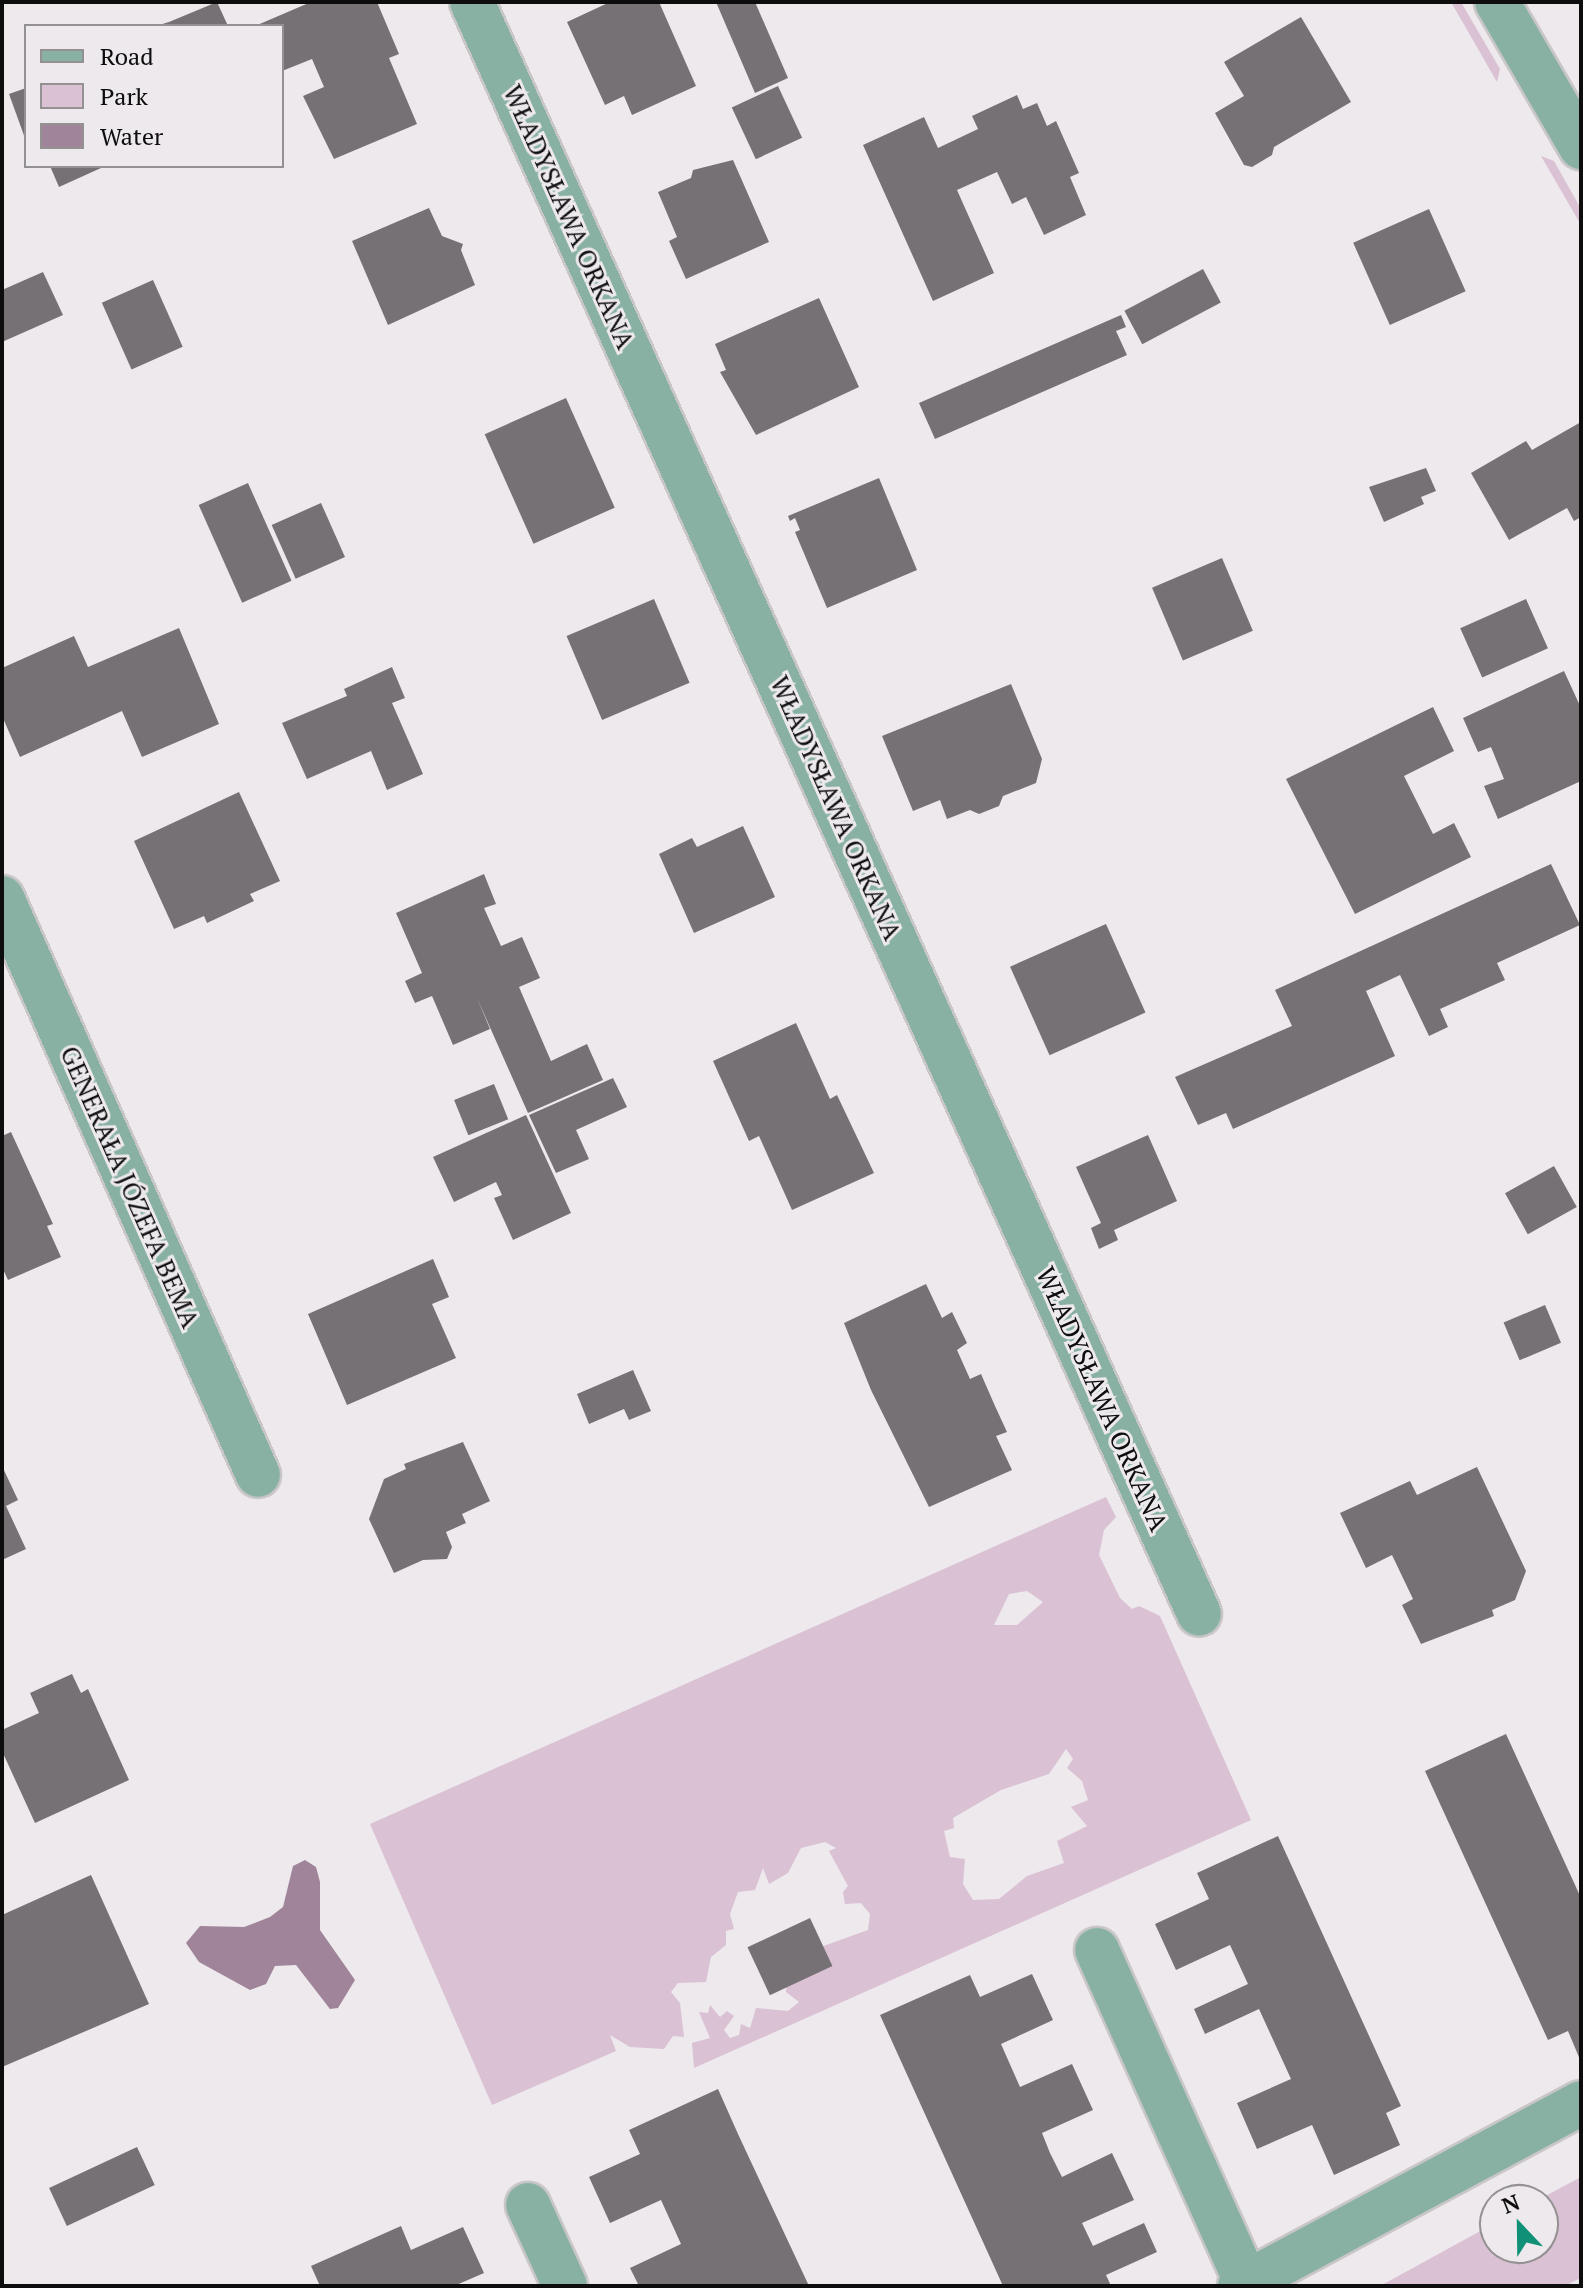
<!DOCTYPE html>
<meta charset="utf-8">
<style>
body{margin:0}
#map{position:relative;width:1583px;height:2288px;overflow:hidden;background:#ede9ec;font-family:"PT Serif",serif}
div>[style]{position:absolute}
.green>*{inset:0;background:#dac1d4}
.water>*{inset:0;background:#a0849a}
.building>*{inset:0;background:#757174;transform-origin:0 0}
.roads{filter:drop-shadow(2px 0 #c9c6c8) drop-shadow(-2px 0 #c9c6c8) drop-shadow(0 2px #c9c6c8) drop-shadow(0 -2px #c9c6c8)}
.minor>*{height:44px;margin:-22px;padding:0 22px;transform-origin:22px;border-radius:22px;background:#88b1a4}
span{translate:-50% -50%;white-space:nowrap;text-align:center;line-height:1.15;-webkit-text-stroke:6px #ede9ec;paint-order:stroke}
.street-label{font-size:26px;color:#0e0d0e}
.frame{position:absolute;inset:0;border:4px solid #0e0d0e;pointer-events:none}
.legend{position:absolute;left:24px;top:24px;width:260px;height:144px;box-sizing:border-box;background:#ede9ec;border:2px solid #949193;margin:0;padding:10px 14px;list-style:none;font-size:24px;color:#0e0d0e}
.legend li{display:flex;align-items:center;gap:16px;height:40px}
.legend b{width:40px;border:2px solid #949193}
.north{position:absolute;left:1479px;top:2184px;width:80px;height:80px;box-sizing:border-box;background:#ede9ec;border:2px solid #949193;border-radius:50%;rotate:338deg;font-size:22px;font-weight:700;line-height:32px;text-align:center;color:#0e0d0e}
.north::after{content:'';display:block;margin:auto;width:28px;height:36px;background:#109076;clip-path:polygon(50% 0,100% 100%,50% 72%,0 100%)}
</style>
<div id="map">
<div class="green">
<div style="clip-path:polygon(1451px 2px,1461px 2px,1500px 69px,1497px 82px)"></div>
<div style="clip-path:polygon(1541px 156px,1554px 161px,1581px 209px,1581px 225px)"></div>
<div style="clip-path:polygon(evenodd,1106px 1497px,1116px 1517px,1104px 1530px,1099px 1555px,1120px 1598px,1132px 1609px,1139px 1606px,1160px 1616px,1251px 1820px,694px 2068px,692px 2043px,710px 2038px,699px 2012px,708px 2013px,710px 2005px,720px 2017px,727px 2011px,734px 2016px,724px 2030px,730px 2038px,739px 2035px,741px 2024px,750px 2028px,756px 2008px,788px 2011px,799px 2002px,786px 1992px,788px 1974px,818px 1948px,868px 1930px,870px 1914px,861px 1903px,845px 1904px,843px 1892px,848px 1886px,829px 1851px,836px 1848px,825px 1842px,801px 1848px,788px 1873px,769px 1884px,763px 1868px,755px 1890px,738px 1892px,730px 1914px,734px 1929px,726px 1931px,726px 1945px,711px 1957px,706px 1982px,678px 1983px,671px 1992px,680px 2003px,684px 2037px,673px 2036px,664px 2049px,630px 2047px,610px 2035px,616px 2051px,492px 2105px,370px 1824px,1106px 1497px,1027px 1591px,1043px 1602px,1017px 1625px,994px 1625px,1009px 1594px,1027px 1591px,1106px 1497px,1066px 1749px,1073px 1759px,1067px 1768px,1082px 1781px,1088px 1800px,1071px 1807px,1087px 1826px,1057px 1841px,1064px 1863px,1027px 1876px,999px 1899px,973px 1900px,963px 1884px,965px 1859px,950px 1857px,944px 1831px,954px 1828px,953px 1818px,1001px 1790px,1049px 1774px,1066px 1749px)"></div>
<div style="clip-path:polygon(1581px 2177px,1581px 2278px,1564px 2286px,1380px 2286px,1495px 2223px,1495px 2248px,1543px 2248px,1543px 2200px,1538px 2200px)"></div>
</div>
<div class="water">
<div style="clip-path:polygon(305px 1860px,316px 1867px,320px 1882px,320px 1930px,355px 1980px,338px 2008px,330px 2009px,296px 1965px,275px 1966px,266px 1984px,250px 1990px,199px 1962px,186px 1943px,200px 1926px,244px 1927px,270px 1917px,283px 1907px,293px 1866px)"></div>
</div>
<div class="building">
<div style="clip-path:polygon(217px 2px,228px 26px,156px 26px,169px 22px)"></div>
<div style="clip-path:polygon(311px 2px,377px 2px,399px 54px,389px 58px,417px 124px,334px 159px,303px 96px,324px 87px,312px 59px,282px 71px,282px 26px,255px 26px)"></div>
<div style="clip-path:polygon(610px 2px,659px 2px,696px 86px,632px 115px,624px 96px,605px 105px,567px 22px)"></div>
<div style="clip-path:polygon(716px 2px,755px 2px,788px 78px,755px 93px)"></div>
<div style="clip-path:polygon(1301px 17px,1351px 102px,1274px 147px,1272px 155px,1252px 167px,1244px 165px,1215px 113px,1244px 96px,1224px 62px)"></div>
<div style="left:778px;top:86px;width:57px;height:51px;rotate:65deg"></div>
<div style="clip-path:polygon(26px 88px,26px 141px,9px 94px)"></div>
<div style="clip-path:polygon(1017px 95px,1023px 109px,1037px 103px,1047px 126px,1056px 121px,1079px 173px,1070px 177px,1086px 215px,1044px 235px,1026px 197px,1012px 204px,997px 172px,957px 190px,994px 273px,933px 301px,863px 145px,924px 117px,938px 148px,978px 129px,972px 116px)"></div>
<div style="clip-path:polygon(733px 160px,769px 242px,686px 279px,669px 241px,677px 237px,658px 192px,691px 178px,693px 170px)"></div>
<div style="clip-path:polygon(50px 166px,100px 166px,101px 168px,59px 187px)"></div>
<div style="clip-path:polygon(429px 208px,442px 236px,463px 244px,461px 250px,475px 285px,388px 325px,352px 241px)"></div>
<div style="left:1429px;top:209px;width:90px;height:83px;rotate:66deg"></div>
<div style="left:1203px;top:269px;width:38px;height:89px;rotate:62deg"></div>
<div style="clip-path:polygon(43px 272px,63px 315px,2px 342px,2px 290px)"></div>
<div style="left:153px;top:280px;width:73px;height:56px;rotate:66deg"></div>
<div style="clip-path:polygon(819px 298px,859px 387px,756px 435px,720px 372px,726px 370px,715px 344px)"></div>
<div style="clip-path:polygon(1121px 315px,1126px 327px,1116px 331px,1127px 355px,935px 439px,919px 403px)"></div>
<div style="left:566px;top:398px;width:120px;height:89px;rotate:66deg"></div>
<div style="clip-path:polygon(1581px 422px,1581px 517px,1574px 521px,1567px 508px,1509px 540px,1471px 473px,1526px 441px,1532px 450px)"></div>
<div style="clip-path:polygon(1426px 468px,1436px 491px,1421px 497px,1424px 504px,1384px 522px,1369px 487px)"></div>
<div style="clip-path:polygon(879px 478px,917px 570px,827px 608px,795px 532px,800px 530px,795px 518px,790px 521px,788px 516px)"></div>
<div style="left:248px;top:483px;width:107px;height:54px;rotate:66deg"></div>
<div style="left:321px;top:503px;width:59px;height:54px;rotate:66deg"></div>
<div style="left:1222px;top:558px;width:79px;height:76px;rotate:67deg"></div>
<div style="left:654px;top:599px;width:91px;height:95px;rotate:67deg"></div>
<div style="left:1526px;top:599px;width:54px;height:72px;rotate:66deg"></div>
<div style="clip-path:polygon(179px 628px,219px 724px,142px 757px,122px 711px,20px 757px,2px 716px,2px 668px,74px 636px,88px 667px)"></div>
<div style="clip-path:polygon(392px 667px,405px 698px,392px 703px,423px 774px,387px 790px,371px 751px,307px 779px,282px 723px,347px 696px,344px 689px)"></div>
<div style="clip-path:polygon(1564px 671px,1581px 708px,1581px 781px,1498px 819px,1484px 786px,1504px 779px,1491px 747px,1478px 752px,1463px 718px)"></div>
<div style="clip-path:polygon(1011px 684px,1042px 759px,1036px 783px,1003px 796px,999px 806px,979px 814px,970px 810px,947px 819px,940px 800px,913px 811px,882px 736px)"></div>
<div style="clip-path:polygon(1433px 707px,1454px 751px,1404px 776px,1433px 834px,1454px 823px,1471px 857px,1355px 914px,1286px 779px)"></div>
<div style="clip-path:polygon(239px 792px,280px 881px,250px 894px,254px 901px,207px 923px,204px 916px,174px 929px,134px 841px)"></div>
<div style="clip-path:polygon(743px 826px,775px 897px,694px 933px,659px 854px,692px 838px,697px 847px)"></div>
<div style="clip-path:polygon(1551px 864px,1580px 925px,1497px 963px,1505px 980px,1440px 1009px,1448px 1027px,1429px 1036px,1400px 975px,1366px 991px,1395px 1056px,1233px 1129px,1226px 1113px,1198px 1125px,1175px 1077px,1292px 1026px,1275px 990px)"></div>
<div style="clip-path:polygon(484px 874px,496px 904px,484px 908px,501px 946px,522px 937px,540px 978px,519px 987px,551px 1061px,587px 1044px,603px 1080px,528px 1113px,477px 998px,490px 1029px,453px 1045px,432px 996px,415px 1003px,405px 981px,422px 973px,396px 913px)"></div>
<div style="left:1106px;top:924px;width:97px;height:105px;rotate:66deg"></div>
<div style="clip-path:polygon(796px 1023px,830px 1099px,837px 1095px,874px 1173px,792px 1210px,759px 1136px,749px 1141px,713px 1061px)"></div>
<div style="clip-path:polygon(613px 1078px,627px 1107px,576px 1130px,589px 1159px,556px 1173px,529px 1115px)"></div>
<div style="left:494px;top:1084px;width:38px;height:43px;rotate:68deg"></div>
<div style="clip-path:polygon(526px 1115px,571px 1213px,513px 1240px,494px 1198px,502px 1195px,496px 1182px,454px 1202px,433px 1157px)"></div>
<div style="clip-path:polygon(11px 1132px,53px 1224px,47px 1226px,61px 1257px,8px 1280px,2px 1267px,2px 1136px)"></div>
<div style="clip-path:polygon(1148px 1135px,1177px 1201px,1114px 1230px,1118px 1240px,1099px 1249px,1091px 1228px,1101px 1223px,1076px 1167px)"></div>
<div style="left:1554px;top:1166px;width:47px;height:56px;rotate:61deg"></div>
<div style="clip-path:polygon(433px 1259px,449px 1297px,432px 1304px,456px 1358px,347px 1405px,308px 1314px)"></div>
<div style="clip-path:polygon(926px 1284px,942px 1318px,952px 1312px,967px 1343px,957px 1350px,970px 1379px,981px 1374px,995px 1406px,1007px 1432px,996px 1436px,1012px 1470px,929px 1507px,871px 1390px,844px 1323px)"></div>
<div style="left:1545px;top:1305px;width:41px;height:45px;rotate:67deg"></div>
<div style="clip-path:polygon(633px 1370px,651px 1411px,629px 1420px,624px 1409px,589px 1424px,577px 1394px)"></div>
<div style="clip-path:polygon(463px 1442px,490px 1501px,462px 1514px,466px 1523px,446px 1532px,452px 1547px,447px 1559px,423px 1560px,394px 1573px,369px 1519px,384px 1479px,406px 1469px,404px 1464px)"></div>
<div style="clip-path:polygon(2px 1466px,18px 1500px,6px 1506px,26px 1549px,2px 1560px)"></div>
<div style="clip-path:polygon(1477px 1467px,1526px 1571px,1515px 1600px,1492px 1610px,1494px 1616px,1421px 1644px,1402px 1605px,1413px 1599px,1392px 1555px,1366px 1568px,1340px 1513px,1410px 1481px,1417px 1495px)"></div>
<div style="clip-path:polygon(72px 1674px,81px 1693px,88px 1689px,129px 1780px,35px 1823px,2px 1751px,2px 1730px,39px 1713px,30px 1693px)"></div>
<div style="clip-path:polygon(1506px 1734px,1581px 1898px,1581px 2062px,1568px 2031px,1548px 2040px,1425px 1771px)"></div>
<div style="clip-path:polygon(1278px 1836px,1401px 2106px,1386px 2113px,1400px 2145px,1334px 2175px,1312px 2125px,1257px 2149px,1237px 2103px,1291px 2079px,1259px 2009px,1205px 2034px,1194px 2009px,1248px 1984px,1230px 1945px,1176px 1970px,1155px 1924px,1209px 1899px,1197px 1873px)"></div>
<div style="clip-path:polygon(91px 1875px,149px 2004px,2px 2067px,2px 1915px)"></div>
<div style="left:810px;top:1918px;width:53px;height:69px;rotate:65deg"></div>
<div style="clip-path:polygon(1032px 1974px,1053px 2020px,1001px 2044px,1020px 2087px,1072px 2064px,1093px 2110px,1042px 2133px,1050px 2153px,1062px 2177px,1112px 2153px,1134px 2200px,1082px 2223px,1093px 2246px,1144px 2223px,1157px 2252px,1106px 2275px,1111px 2286px,1003px 2286px,880px 2015px,970px 1975px,980px 1997px)"></div>
<div style="clip-path:polygon(718px 2089px,738px 2134px,809px 2286px,639px 2286px,630px 2268px,681px 2244px,661px 2200px,610px 2223px,589px 2177px,640px 2154px,629px 2130px)"></div>
<div style="left:137px;top:2147px;width:42px;height:97px;rotate:65deg"></div>
<div style="clip-path:polygon(401px 2226px,411px 2250px,463px 2227px,484px 2273px,454px 2286px,320px 2286px,311px 2266px)"></div>
</div>
<div class="roads">
<div class="minor">
<div style="left:472px;top:2px;width:1768px;rotate:65.72deg"></div>
<div style="left:1497px;top:2px;width:168px;rotate:59.9deg"></div>
<div style="left:2px;top:898px;width:631px;rotate:66.07deg"></div>
<div style="left:1097px;top:1950px;width:365px;rotate:65.8deg"></div>
<div style="left:528px;top:2205px;width:89px;rotate:65.4deg"></div>
<div style="left:1240px;top:2286px;width:387px;rotate:-28.2deg"></div>
</div>
</div>
<div class="street-label">
<span style="left:569px;top:217px;rotate:66deg">WŁADYSŁAWA ORKANA</span>
<span style="left:836px;top:808px;rotate:66deg">WŁADYSŁAWA ORKANA</span>
<span style="left:130px;top:1187px;rotate:66deg">GENERAŁA JÓZEFA BEMA</span>
<span style="left:1102px;top:1399px;rotate:66deg">WŁADYSŁAWA ORKANA</span>
</div>
<div class="frame"></div>
<ul class="legend">
<li><b style="height:10px;background:#88b1a4"></b>Road</li>
<li><b style="height:22px;background:#dac1d4"></b>Park</li>
<li><b style="height:22px;background:#a0849a"></b>Water</li>
</ul>
<div class="north">N</div>
</div>
